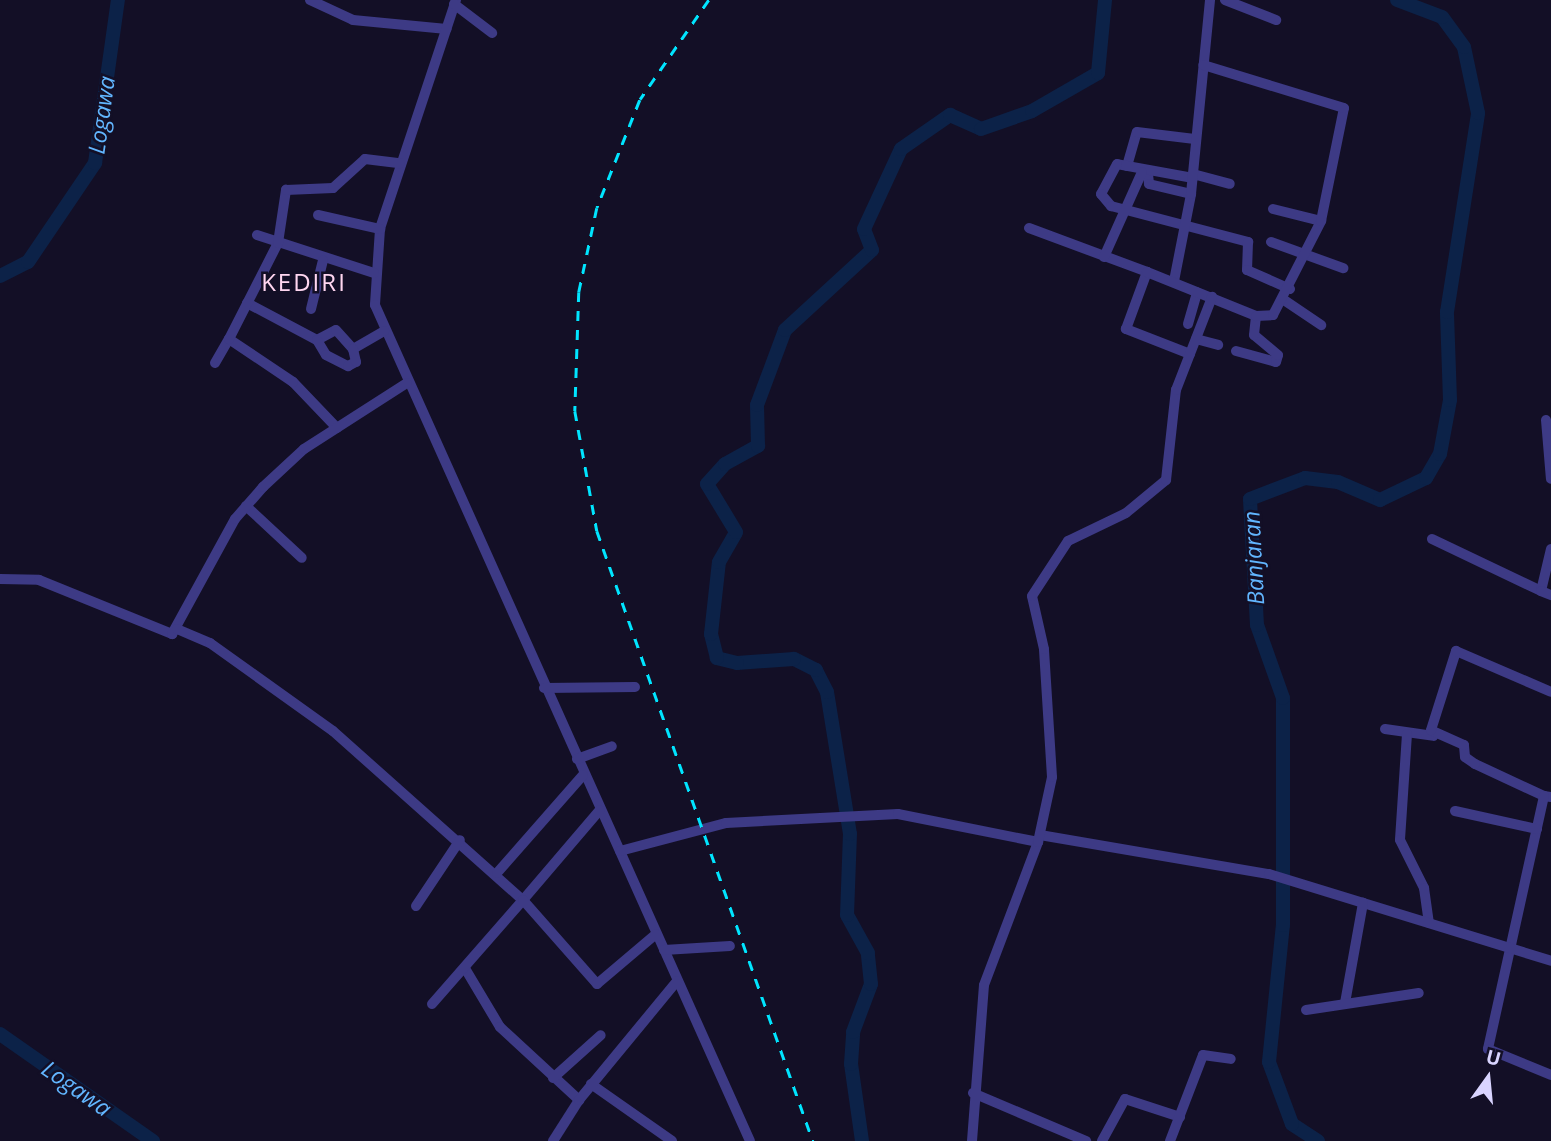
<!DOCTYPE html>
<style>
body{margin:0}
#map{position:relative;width:1551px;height:1141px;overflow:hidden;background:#130f26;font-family:"Open Sans",sans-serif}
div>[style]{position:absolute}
.river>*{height:14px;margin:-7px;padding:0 7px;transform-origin:7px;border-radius:7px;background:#0c2248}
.minor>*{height:10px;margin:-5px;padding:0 5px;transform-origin:5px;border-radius:5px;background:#3d3a85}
.rail>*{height:2.5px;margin-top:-1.25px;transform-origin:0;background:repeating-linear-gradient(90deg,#00e5ff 0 10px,transparent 0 19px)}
span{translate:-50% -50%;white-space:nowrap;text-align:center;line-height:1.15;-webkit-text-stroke:5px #130f26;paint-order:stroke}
.water-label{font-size:23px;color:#62b6ff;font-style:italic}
.quarter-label{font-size:24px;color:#ffd6f0;letter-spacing:2px}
.north{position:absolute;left:1453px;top:1043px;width:70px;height:70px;-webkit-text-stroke:5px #130f26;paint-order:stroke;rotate:15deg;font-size:19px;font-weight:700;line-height:28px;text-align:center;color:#d9d4ff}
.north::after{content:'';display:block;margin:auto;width:24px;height:32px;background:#d9d4ff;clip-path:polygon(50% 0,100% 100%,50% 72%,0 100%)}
</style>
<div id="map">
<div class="river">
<div style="left:0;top:276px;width:31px;rotate:-27deg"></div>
<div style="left:28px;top:262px;width:120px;rotate:-55.9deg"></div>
<div style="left:95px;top:163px;width:165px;rotate:-82deg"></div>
<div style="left:0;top:1034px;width:187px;rotate:35deg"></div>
<div style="left:862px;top:1141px;width:78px;rotate:-98.1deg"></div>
<div style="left:851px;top:1064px;width:32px;rotate:-86deg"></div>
<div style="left:853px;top:1032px;width:51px;rotate:-69.4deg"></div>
<div style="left:871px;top:984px;width:31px;rotate:-96deg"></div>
<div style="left:868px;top:953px;width:43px;rotate:-118.9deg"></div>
<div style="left:847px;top:915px;width:81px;rotate:-87.9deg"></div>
<div style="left:850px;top:834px;width:144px;rotate:-99.2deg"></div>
<div style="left:827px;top:692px;width:25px;rotate:-117deg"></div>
<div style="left:816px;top:670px;width:25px;rotate:-153deg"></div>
<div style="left:794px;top:659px;width:57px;rotate:176deg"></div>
<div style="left:737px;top:663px;width:21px;rotate:-166deg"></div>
<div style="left:717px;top:658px;width:25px;rotate:-104deg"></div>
<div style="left:711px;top:634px;width:72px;rotate:-83.7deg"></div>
<div style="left:719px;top:562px;width:34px;rotate:-60deg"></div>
<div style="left:736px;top:532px;width:56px;rotate:-121.1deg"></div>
<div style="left:707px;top:484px;width:27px;rotate:-48deg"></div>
<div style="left:725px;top:464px;width:38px;rotate:-29deg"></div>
<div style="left:758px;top:446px;width:41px;rotate:-91.4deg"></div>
<div style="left:757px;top:405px;width:80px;rotate:-69.5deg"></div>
<div style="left:785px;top:330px;width:118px;rotate:-42.6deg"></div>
<div style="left:872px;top:250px;width:22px;rotate:-111deg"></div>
<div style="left:864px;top:229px;width:88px;rotate:-65.2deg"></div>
<div style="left:901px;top:149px;width:60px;rotate:-34.8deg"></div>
<div style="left:950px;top:115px;width:34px;rotate:24deg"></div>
<div style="left:981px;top:129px;width:54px;rotate:-19.4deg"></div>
<div style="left:1032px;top:111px;width:76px;rotate:-29.9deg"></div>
<div style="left:1098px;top:73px;width:73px;rotate:-84.5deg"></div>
<div style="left:1318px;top:1141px;width:31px;rotate:-147deg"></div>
<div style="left:1292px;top:1124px;width:66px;rotate:-110.4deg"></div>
<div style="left:1269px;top:1062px;width:138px;rotate:-84.2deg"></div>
<div style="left:1283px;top:925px;width:227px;rotate:-90deg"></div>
<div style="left:1283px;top:698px;width:77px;rotate:-109.6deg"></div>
<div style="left:1257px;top:625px;width:126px;rotate:-93.2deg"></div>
<div style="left:1250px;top:499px;width:59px;rotate:-20.9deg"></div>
<div style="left:1305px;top:478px;width:33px;rotate:7deg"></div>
<div style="left:1338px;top:482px;width:46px;rotate:23.2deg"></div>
<div style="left:1380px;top:500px;width:51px;rotate:-25.6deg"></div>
<div style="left:1426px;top:478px;width:28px;rotate:-60deg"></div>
<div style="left:1440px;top:454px;width:55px;rotate:-79.5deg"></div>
<div style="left:1450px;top:400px;width:88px;rotate:-92deg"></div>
<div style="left:1447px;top:312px;width:201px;rotate:-81.1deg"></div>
<div style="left:1478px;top:113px;width:67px;rotate:-102deg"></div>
<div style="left:1464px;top:47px;width:37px;rotate:-126deg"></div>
<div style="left:1442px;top:17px;width:48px;rotate:-159.3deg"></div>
</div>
<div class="minor">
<div style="left:310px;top:0;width:47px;rotate:24.9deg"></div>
<div style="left:353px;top:20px;width:94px;rotate:5.5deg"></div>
<div style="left:456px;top:0;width:241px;rotate:108.4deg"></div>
<div style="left:380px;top:229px;width:76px;rotate:93.8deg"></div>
<div style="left:375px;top:305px;width:916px;rotate:65.84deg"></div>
<div style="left:1225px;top:0;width:55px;rotate:21.4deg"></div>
<div style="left:454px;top:4px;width:48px;rotate:37.3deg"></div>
<div style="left:1127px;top:166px;width:35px;rotate:-74deg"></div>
<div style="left:1137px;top:132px;width:58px;rotate:6.9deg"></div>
<div style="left:1148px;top:174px;width:10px;rotate:84deg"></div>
<div style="left:1149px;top:184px;width:43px;rotate:13.4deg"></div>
<div style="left:1193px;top:174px;width:38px;rotate:15deg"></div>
<div style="left:1193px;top:178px;width:77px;rotate:-169.6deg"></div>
<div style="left:1117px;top:164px;width:34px;rotate:118deg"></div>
<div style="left:1101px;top:194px;width:16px;rotate:50deg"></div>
<div style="left:1111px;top:206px;width:142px;rotate:14.7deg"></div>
<div style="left:1248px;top:242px;width:28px;rotate:92deg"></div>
<div style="left:1247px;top:270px;width:47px;rotate:23.8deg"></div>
<div style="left:1273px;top:209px;width:49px;rotate:14deg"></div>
<div style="left:318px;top:215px;width:64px;rotate:12.7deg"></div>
<div style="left:1029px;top:228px;width:126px;rotate:20.4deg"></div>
<div style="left:257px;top:235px;width:123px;rotate:18deg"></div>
<div style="left:1271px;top:242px;width:77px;rotate:19.9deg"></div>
<div style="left:1104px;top:257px;width:93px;rotate:-65.9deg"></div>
<div style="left:1174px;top:281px;width:89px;rotate:-78.9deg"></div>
<div style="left:1191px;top:194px;width:195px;rotate:-84.4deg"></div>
<div style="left:1284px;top:300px;width:45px;rotate:34deg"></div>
<div style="left:247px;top:303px;width:79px;rotate:27.9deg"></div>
<div style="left:317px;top:340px;width:21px;rotate:-28deg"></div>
<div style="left:336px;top:330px;width:25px;rotate:48deg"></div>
<div style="left:353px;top:349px;width:36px;rotate:-30deg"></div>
<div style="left:311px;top:309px;width:50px;rotate:-76.2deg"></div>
<div style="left:1188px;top:324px;width:33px;rotate:-74deg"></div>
<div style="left:1196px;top:339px;width:23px;rotate:15deg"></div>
<div style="left:317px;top:340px;width:17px;rotate:59deg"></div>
<div style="left:326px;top:355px;width:25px;rotate:27deg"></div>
<div style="left:348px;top:366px;width:9px;rotate:-27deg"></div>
<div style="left:356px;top:362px;width:13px;rotate:-103deg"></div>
<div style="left:1236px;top:351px;width:41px;rotate:15.4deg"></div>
<div style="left:1276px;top:362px;width:7px;rotate:-74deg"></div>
<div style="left:1278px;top:355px;width:31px;rotate:-140deg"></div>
<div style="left:1254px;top:335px;width:19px;rotate:-84deg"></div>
<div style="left:1190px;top:354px;width:69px;rotate:-158.7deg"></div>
<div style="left:1126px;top:329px;width:61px;rotate:-69.8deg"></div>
<div style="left:1147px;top:272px;width:118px;rotate:22deg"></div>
<div style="left:1256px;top:316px;width:17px;rotate:-3deg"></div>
<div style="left:1273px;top:315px;width:106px;rotate:-62.9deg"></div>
<div style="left:1321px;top:221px;width:115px;rotate:-78.5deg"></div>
<div style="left:1344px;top:108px;width:147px;rotate:-163deg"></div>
<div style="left:215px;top:363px;width:28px;rotate:-60deg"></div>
<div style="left:1546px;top:420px;width:59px;rotate:85.2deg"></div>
<div style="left:337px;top:428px;width:64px;rotate:-133.7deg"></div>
<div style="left:293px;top:382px;width:77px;rotate:-146.1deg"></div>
<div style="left:229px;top:339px;width:108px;rotate:-63deg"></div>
<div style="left:278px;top:243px;width:54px;rotate:-81.4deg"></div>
<div style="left:286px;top:190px;width:47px;rotate:-2.4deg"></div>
<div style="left:333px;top:188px;width:43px;rotate:-42.2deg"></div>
<div style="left:365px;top:159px;width:35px;rotate:7deg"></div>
<div style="left:246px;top:506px;width:76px;rotate:42.9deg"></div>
<div style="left:1432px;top:539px;width:121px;rotate:25.5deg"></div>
<div style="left:1551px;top:549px;width:43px;rotate:103.4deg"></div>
<div style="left:1541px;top:591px;width:11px;rotate:22deg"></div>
<div style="left:0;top:579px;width:39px;rotate:1deg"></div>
<div style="left:39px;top:580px;width:144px;rotate:22.1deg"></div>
<div style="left:172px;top:634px;width:131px;rotate:-61.3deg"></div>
<div style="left:235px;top:519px;width:43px;rotate:-48.8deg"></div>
<div style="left:263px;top:487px;width:56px;rotate:-42.8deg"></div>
<div style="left:304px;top:449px;width:122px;rotate:-32.7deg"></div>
<div style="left:177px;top:629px;width:36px;rotate:23deg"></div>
<div style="left:210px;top:643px;width:151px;rotate:35.6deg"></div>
<div style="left:333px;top:731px;width:254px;rotate:41.7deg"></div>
<div style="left:523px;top:900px;width:118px;rotate:-49.5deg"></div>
<div style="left:544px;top:688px;width:91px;rotate:-0.6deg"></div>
<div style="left:1385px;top:729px;width:49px;rotate:8.1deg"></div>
<div style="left:1407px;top:734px;width:106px;rotate:93.8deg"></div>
<div style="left:1400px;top:840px;width:54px;rotate:63.4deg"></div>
<div style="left:1424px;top:888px;width:35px;rotate:82deg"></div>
<div style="left:577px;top:759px;width:37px;rotate:-20deg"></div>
<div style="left:1544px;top:796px;width:76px;rotate:-155.1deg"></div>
<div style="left:1475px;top:764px;width:12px;rotate:-145deg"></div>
<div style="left:1465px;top:757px;width:12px;rotate:-95deg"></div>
<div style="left:1464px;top:745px;width:36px;rotate:-156deg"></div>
<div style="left:1431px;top:730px;width:83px;rotate:-72.4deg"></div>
<div style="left:1456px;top:651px;width:103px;rotate:23.3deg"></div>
<div style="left:1551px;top:797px;width:7px;rotate:-172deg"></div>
<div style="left:1544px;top:796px;width:259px;rotate:102.5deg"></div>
<div style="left:1488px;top:1049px;width:68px;rotate:22.4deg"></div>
<div style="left:1455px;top:811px;width:84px;rotate:12.4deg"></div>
<div style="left:1040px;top:835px;width:232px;rotate:9.7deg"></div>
<div style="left:1269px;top:874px;width:295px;rotate:17.1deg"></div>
<div style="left:620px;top:851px;width:110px;rotate:-14.8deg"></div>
<div style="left:726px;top:823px;width:172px;rotate:-3deg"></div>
<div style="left:898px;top:814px;width:143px;rotate:11.3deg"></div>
<div style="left:497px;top:873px;width:130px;rotate:-48.7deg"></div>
<div style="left:416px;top:906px;width:79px;rotate:-56.3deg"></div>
<div style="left:664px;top:950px;width:66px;rotate:-3.5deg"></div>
<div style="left:466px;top:970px;width:66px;rotate:59.2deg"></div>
<div style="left:500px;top:1027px;width:108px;rotate:42.7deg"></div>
<div style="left:1345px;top:1003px;width:102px;rotate:-79.8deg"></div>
<div style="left:432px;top:1004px;width:138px;rotate:-48.8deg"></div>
<div style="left:523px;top:900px;width:112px;rotate:48.6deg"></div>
<div style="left:597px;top:984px;width:77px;rotate:-40.3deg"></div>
<div style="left:1306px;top:1010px;width:114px;rotate:-8.6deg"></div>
<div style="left:553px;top:1078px;width:64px;rotate:-41.9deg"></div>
<div style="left:591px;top:1084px;width:99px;rotate:35.1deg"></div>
<div style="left:973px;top:1093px;width:123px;rotate:23deg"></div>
<div style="left:553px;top:1141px;width:49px;rotate:-57.6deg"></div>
<div style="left:579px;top:1100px;width:154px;rotate:-50.5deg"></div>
<div style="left:972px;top:1141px;width:156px;rotate:-85.6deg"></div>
<div style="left:984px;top:985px;width:153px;rotate:-69.3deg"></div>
<div style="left:1038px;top:842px;width:66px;rotate:-77.8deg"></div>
<div style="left:1052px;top:777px;width:128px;rotate:-93.6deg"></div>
<div style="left:1044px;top:649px;width:54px;rotate:-102.8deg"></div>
<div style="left:1032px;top:596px;width:66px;rotate:-56.8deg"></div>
<div style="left:1068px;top:541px;width:64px;rotate:-25.8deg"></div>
<div style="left:1126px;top:513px;width:52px;rotate:-39.5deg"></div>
<div style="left:1166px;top:480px;width:91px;rotate:-83.7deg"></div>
<div style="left:1176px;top:390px;width:100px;rotate:-68.8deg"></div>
<div style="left:1102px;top:1141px;width:48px;rotate:-61.3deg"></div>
<div style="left:1125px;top:1099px;width:58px;rotate:18.1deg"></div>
<div style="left:1170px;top:1141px;width:92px;rotate:-69deg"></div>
<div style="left:1203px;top:1055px;width:28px;rotate:8deg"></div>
</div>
<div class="rail">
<div style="left:709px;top:0;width:121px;rotate:124.6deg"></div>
<div style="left:640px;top:100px;width:116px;rotate:111.7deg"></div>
<div style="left:597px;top:208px;width:86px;rotate:102.1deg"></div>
<div style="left:579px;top:292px;width:119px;rotate:91.9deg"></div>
<div style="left:575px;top:411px;width:122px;rotate:79.6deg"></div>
<div style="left:597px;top:531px;width:647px;rotate:70.5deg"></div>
</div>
<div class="water-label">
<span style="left:101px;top:115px;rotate:-82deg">Logawa</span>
<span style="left:1253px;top:558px;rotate:-93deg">Banjaran</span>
<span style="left:77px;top:1088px;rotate:35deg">Logawa</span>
</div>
<div class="quarter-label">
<span style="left:304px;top:282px">KEDIRI</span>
</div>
<div class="north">U</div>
</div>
